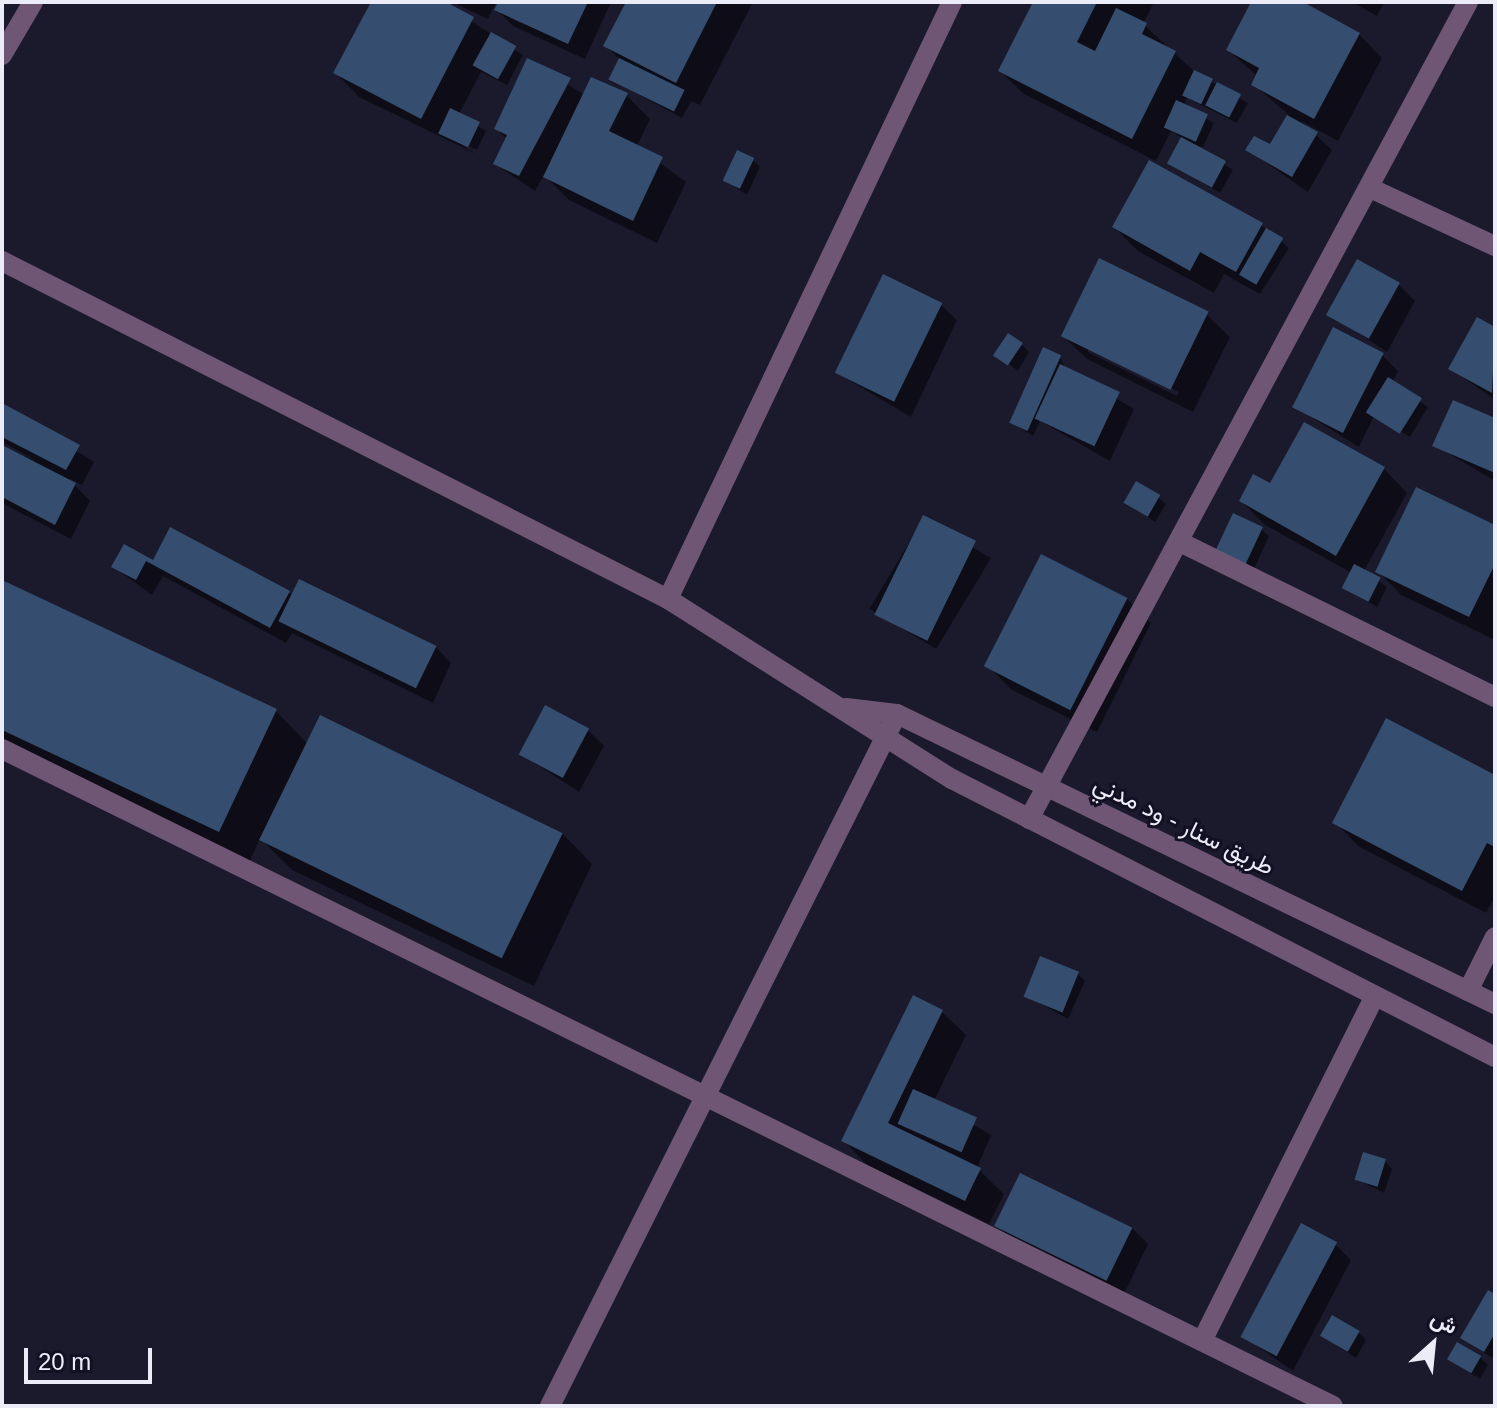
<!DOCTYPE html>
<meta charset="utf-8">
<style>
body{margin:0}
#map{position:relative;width:1497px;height:1408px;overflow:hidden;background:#1b1a2c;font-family:Helvetica,Vazirmatn,sans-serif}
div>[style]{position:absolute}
.shadow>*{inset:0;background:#0007;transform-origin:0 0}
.building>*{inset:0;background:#354e6f;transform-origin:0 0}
.minor>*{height:20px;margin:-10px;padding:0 10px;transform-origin:10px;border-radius:10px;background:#6e5674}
span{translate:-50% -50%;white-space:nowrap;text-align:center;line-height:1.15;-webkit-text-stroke:6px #121022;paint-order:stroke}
.street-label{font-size:24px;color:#ececf9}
.frame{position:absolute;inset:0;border:4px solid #ececf9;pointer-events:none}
.north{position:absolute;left:1393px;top:1304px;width:80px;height:80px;-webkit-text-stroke:6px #121022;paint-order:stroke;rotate:27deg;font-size:22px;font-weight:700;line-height:32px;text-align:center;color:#ececf9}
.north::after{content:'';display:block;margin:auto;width:28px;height:36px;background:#ececf9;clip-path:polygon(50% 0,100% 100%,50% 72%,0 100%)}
.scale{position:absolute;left:24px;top:1348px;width:128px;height:36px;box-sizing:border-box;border:4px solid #ececf9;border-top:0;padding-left:10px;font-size:24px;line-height:28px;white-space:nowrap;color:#ececf9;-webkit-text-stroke:6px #121022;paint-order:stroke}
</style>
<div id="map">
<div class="shadow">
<div style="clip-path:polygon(373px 2px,442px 2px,523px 55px,507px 85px,481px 72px,459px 114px,486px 131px,477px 150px,446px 135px,476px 154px,359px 97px,336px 73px)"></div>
<div style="clip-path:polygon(452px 2px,496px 2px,488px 19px)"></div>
<div style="clip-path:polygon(500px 2px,611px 2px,585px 59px,513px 26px,497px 10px)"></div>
<div style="clip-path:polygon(628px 2px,753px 2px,700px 105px,691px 101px,682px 118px,610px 79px,620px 60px,606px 46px)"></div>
<div style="clip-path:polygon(1035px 2px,1154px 2px,1143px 24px,1196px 73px,1248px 103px,1237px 123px,1187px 98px,1184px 105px,1214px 123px,1203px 147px,1194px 146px,1233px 170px,1220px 193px,1169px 162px,1182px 138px,1171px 131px,1156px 161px,1024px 94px,1000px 71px)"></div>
<div style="clip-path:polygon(1254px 2px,1298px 2px,1359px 34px,1382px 58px,1338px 141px,1301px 121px,1332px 150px,1308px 192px,1248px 150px,1270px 147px,1289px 115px,1253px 84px,1257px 76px,1228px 50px)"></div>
<div style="clip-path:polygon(1352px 2px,1384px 2px,1377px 16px)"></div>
<div style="clip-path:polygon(528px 60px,585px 95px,626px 95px,650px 119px,637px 146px,686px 182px,657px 243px,569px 200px,544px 175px,535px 191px,495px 164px,507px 139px,496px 129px)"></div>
<div style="clip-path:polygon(753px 160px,760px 167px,747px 195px,725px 181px)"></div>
<div style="clip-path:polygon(1261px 225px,1289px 248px,1260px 294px,1224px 274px,1214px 293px,1138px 251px,1114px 227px)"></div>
<div style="clip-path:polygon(1399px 285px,1415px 301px,1387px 352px,1329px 314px)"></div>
<div style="clip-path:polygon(941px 305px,957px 320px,911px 417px,837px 373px)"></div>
<div style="clip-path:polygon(evenodd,1206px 314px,1230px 337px,1193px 412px,1087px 359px,1063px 336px,1206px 314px,1088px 348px,1179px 392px,1177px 396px,1088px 352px,1088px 348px)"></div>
<div style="clip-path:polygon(1477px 319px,1495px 329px,1495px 400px,1450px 368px)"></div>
<div style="clip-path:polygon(1022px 345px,1029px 352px,1018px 371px,997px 355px)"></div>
<div style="clip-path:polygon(1382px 355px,1398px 371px,1392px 383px,1428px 407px,1410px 437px,1374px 416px,1359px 447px,1293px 406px)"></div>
<div style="clip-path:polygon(1060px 357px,1065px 368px,1134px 409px,1110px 461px,1040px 421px,1033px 436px,1010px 421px)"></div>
<div style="clip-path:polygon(2px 405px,94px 462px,82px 485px,68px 478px,90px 501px,71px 539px,2px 503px,2px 447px,37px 461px,2px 442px)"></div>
<div style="clip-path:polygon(1495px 421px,1495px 481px,1435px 445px)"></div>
<div style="clip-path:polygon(1384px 469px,1407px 493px,1364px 571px,1387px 587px,1377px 607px,1345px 587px,1352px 573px,1265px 525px,1241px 501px,1271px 486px)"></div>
<div style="clip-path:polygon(1158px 497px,1166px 504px,1155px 522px,1126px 502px)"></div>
<div style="left:924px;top:518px;width:78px;height:106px;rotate:31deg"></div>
<div style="clip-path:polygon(1495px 528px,1493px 639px,1401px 595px,1378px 571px)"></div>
<div style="clip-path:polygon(1261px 529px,1269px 536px,1253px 571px,1225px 558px)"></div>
<div style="clip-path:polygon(124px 547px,154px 562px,288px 593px,436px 647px,451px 663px,433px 703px,292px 633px,286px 643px,163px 576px,152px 595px,114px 567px)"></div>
<div style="clip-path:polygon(2px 582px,276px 711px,308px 744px,562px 833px,592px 864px,534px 986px,292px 870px,260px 838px,250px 861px,2px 744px)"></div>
<div style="clip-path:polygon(1127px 599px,1151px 623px,1097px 732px,1012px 690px,988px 666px)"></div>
<div style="clip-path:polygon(588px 730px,604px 746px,579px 792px,521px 754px)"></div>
<div style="clip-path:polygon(1495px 777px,1495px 897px,1486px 913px,1358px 846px,1335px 822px)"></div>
<div style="clip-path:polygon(1078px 974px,1085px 981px,1068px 1019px,1025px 995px)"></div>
<div style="clip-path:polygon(942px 1012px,966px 1035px,934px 1101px,991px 1135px,977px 1168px,1004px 1194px,989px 1224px,867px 1165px,844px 1141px)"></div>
<div style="clip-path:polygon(1385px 1161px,1392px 1169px,1384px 1193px,1356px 1179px)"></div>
<div style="clip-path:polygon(997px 1225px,1132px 1228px,1148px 1244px,1124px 1294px,1013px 1241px)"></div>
<div style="clip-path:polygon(1335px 1244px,1351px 1260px,1293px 1371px,1244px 1337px)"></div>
<div style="clip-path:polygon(1495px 1296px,1495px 1353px,1492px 1358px,1463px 1338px)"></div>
<div style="clip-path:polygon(1358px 1332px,1366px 1340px,1356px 1358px,1322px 1336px)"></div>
<div style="clip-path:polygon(1480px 1357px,1488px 1365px,1480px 1379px,1450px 1360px)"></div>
</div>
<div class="building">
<div style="clip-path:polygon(371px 2px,446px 2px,474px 17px,421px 119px,333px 73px)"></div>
<div style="clip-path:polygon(498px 2px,588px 2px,568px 44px,494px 10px)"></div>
<div style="clip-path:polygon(626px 2px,717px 2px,676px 83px,603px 46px)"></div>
<div style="clip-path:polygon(1033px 2px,1097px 2px,1077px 42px,1095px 51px,1116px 8px,1147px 23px,1142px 34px,1176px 51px,1132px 139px,998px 71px)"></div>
<div style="clip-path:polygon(1251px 2px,1303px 2px,1360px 33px,1314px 119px,1251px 85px,1259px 68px,1226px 50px)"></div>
<div style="left:491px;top:32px;width:29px;height:38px;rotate:29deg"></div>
<div style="clip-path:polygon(527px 58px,571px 78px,519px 176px,493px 164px,507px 135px,494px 129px)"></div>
<div style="left:619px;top:58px;width:73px;height:24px;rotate:26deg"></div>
<div style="left:1194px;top:70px;width:21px;height:28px;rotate:25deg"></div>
<div style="clip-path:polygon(591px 77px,628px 93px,609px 131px,663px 157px,633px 221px,543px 177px)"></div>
<div style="left:1217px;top:82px;width:27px;height:26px;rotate:27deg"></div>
<div style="left:1176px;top:100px;width:35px;height:30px;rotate:24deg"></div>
<div style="left:450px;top:108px;width:33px;height:28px;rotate:25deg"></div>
<div style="clip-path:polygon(1287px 115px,1318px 132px,1292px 177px,1245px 150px,1254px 136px,1270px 144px)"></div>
<div style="left:1181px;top:137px;width:51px;height:30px;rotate:28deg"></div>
<div style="left:737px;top:150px;width:19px;height:34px;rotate:25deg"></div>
<div style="clip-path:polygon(1149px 160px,1263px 223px,1236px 272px,1200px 252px,1190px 271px,1112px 227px)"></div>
<div style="left:1266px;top:228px;width:20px;height:54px;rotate:30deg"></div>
<div style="left:1099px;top:258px;width:122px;height:87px;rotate:26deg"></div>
<div style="left:1357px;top:259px;width:49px;height:64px;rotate:29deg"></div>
<div style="left:883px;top:274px;width:66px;height:110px;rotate:26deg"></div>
<div style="clip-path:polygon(1477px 317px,1495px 327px,1492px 393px,1448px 369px)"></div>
<div style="left:1333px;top:327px;width:57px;height:90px;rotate:27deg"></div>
<div style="left:1008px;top:333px;width:18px;height:27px;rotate:34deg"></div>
<div style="left:1043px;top:347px;width:20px;height:83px;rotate:24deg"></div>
<div style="left:1060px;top:364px;width:66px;height:60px;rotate:25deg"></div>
<div style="left:1388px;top:377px;width:40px;height:42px;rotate:32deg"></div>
<div style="clip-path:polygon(1453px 400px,1495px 418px,1495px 473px,1432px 446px)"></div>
<div style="clip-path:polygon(2px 403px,80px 445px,66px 470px,2px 437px)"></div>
<div style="clip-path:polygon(1304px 422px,1385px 467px,1336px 556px,1239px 501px,1253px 474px,1270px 483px)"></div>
<div style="clip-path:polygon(2px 445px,76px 483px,55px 525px,2px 497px)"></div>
<div style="left:1136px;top:481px;width:28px;height:25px;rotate:30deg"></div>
<div style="clip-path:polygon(1416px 487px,1495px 525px,1495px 564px,1469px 617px,1375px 572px)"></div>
<div style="left:1233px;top:513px;width:33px;height:42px;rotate:25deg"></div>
<div style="left:923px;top:515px;width:59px;height:111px;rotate:26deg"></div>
<div style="clip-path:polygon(170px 527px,290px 591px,270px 628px,146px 561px,136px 580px,111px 567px,124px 544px,153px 560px)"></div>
<div style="left:1041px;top:554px;width:97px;height:126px;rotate:27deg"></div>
<div style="left:1354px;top:564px;width:30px;height:27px;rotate:27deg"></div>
<div style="left:299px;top:579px;width:153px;height:47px;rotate:26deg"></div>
<div style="clip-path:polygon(2px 580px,277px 709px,219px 832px,2px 730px)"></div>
<div style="left:545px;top:705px;width:50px;height:56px;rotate:28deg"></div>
<div style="left:320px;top:715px;width:270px;height:139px;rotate:26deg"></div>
<div style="clip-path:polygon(1386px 718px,1495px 775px,1495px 847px,1487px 843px,1462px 891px,1332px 823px)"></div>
<div style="left:1040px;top:956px;width:42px;height:44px;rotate:22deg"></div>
<div style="clip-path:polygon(913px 995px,943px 1010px,888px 1123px,981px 1168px,965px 1201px,841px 1141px)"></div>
<div style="left:913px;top:1089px;width:70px;height:38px;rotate:24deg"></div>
<div style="left:1363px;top:1152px;width:24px;height:29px;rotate:17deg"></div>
<div style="left:1020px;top:1173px;width:125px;height:59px;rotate:26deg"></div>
<div style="left:1301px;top:1223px;width:41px;height:129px;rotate:28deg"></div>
<div style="clip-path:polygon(1488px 1290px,1495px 1294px,1495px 1333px,1484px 1352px,1460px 1338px)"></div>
<div style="left:1332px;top:1315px;width:32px;height:24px;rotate:30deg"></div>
<div style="left:1457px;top:1342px;width:28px;height:20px;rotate:30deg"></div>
</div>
<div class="minor">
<div style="left:2px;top:55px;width:61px;rotate:-59.7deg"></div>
<div style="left:1370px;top:188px;width:138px;rotate:24.9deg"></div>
<div style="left:2px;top:261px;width:747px;rotate:26.91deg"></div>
<div style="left:668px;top:599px;width:336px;rotate:32.4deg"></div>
<div style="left:952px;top:779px;width:610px;rotate:27.11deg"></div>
<div style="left:1184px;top:544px;width:347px;rotate:26.2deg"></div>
<div style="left:668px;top:599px;width:661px;rotate:-64.56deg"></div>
<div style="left:846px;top:708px;width:51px;rotate:6.7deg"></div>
<div style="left:897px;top:714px;width:665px;rotate:25.87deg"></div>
<div style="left:2px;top:749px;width:1484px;rotate:26.27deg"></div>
<div style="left:1029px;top:819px;width:927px;rotate:-61.75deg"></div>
<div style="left:1468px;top:991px;width:60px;rotate:-63.4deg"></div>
<div style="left:1202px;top:1341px;width:384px;rotate:-63.4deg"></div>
<div style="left:550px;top:1406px;width:774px;rotate:-63.37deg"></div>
</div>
<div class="street-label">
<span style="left:1184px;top:825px;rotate:26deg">طريق سنار - ود مدني</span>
</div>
<div class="frame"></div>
<div class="north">ش</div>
<div class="scale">20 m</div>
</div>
